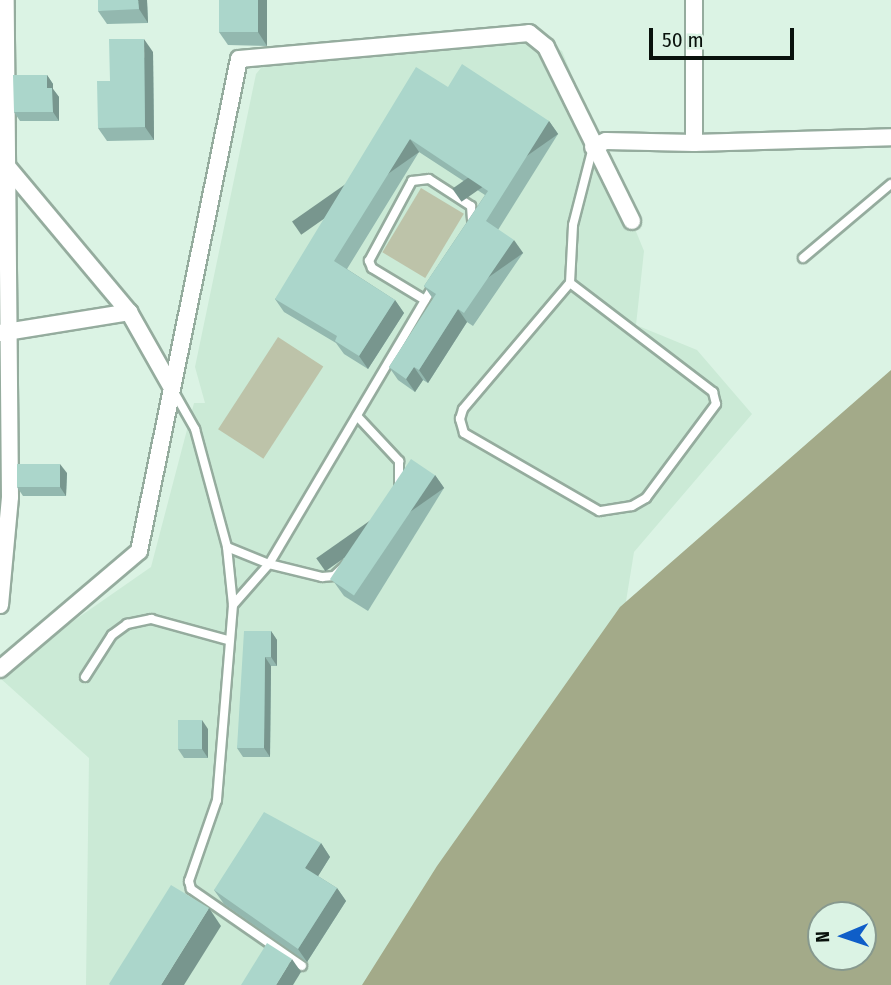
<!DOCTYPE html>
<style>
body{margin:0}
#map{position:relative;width:891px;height:985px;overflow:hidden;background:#dbf3e4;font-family:"Fira Sans Condensed",sans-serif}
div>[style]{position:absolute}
.built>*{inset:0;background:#cbead6}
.green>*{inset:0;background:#bdc3a9;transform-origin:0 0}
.forest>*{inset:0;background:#a3aa89}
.roads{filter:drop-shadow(2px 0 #95ac9e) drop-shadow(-2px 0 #95ac9e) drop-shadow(0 2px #95ac9e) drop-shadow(0 -2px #95ac9e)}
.lane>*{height:8px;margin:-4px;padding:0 4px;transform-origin:4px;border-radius:4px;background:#fff}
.street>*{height:16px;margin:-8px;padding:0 8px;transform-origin:8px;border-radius:8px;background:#fff}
.wall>*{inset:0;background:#93b8af}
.shaded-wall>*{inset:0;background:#78968e;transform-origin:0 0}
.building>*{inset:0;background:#abd6cb;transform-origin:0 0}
span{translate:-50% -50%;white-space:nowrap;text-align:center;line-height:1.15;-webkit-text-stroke:5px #dbf3e4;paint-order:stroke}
.north{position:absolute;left:807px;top:901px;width:70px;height:70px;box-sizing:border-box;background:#dbf3e4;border:2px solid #87998e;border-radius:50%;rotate:268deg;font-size:19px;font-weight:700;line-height:28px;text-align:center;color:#09110c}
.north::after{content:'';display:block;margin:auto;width:24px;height:32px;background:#0f5ec8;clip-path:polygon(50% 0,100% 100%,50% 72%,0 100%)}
.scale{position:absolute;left:649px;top:28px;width:145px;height:32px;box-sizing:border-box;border:4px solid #09110c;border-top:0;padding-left:9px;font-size:21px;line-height:24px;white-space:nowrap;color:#09110c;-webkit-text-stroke:5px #dbf3e4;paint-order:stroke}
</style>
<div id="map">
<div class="built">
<div style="clip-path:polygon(evenodd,536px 38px,562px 51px,644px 251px,636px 325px,697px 350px,752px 414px,634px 552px,594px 799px,891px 923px,891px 985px,86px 985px,89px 758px,0 678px,0 672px,151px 567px,194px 403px,205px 403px,195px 367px,256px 74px,274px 52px,536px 38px,821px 915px,863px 915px,863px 957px,821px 957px,821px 915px)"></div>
</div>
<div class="green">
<div style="left:421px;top:188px;width:50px;height:75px;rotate:31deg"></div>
<div style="left:278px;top:337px;width:54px;height:110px;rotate:33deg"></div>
</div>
<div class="forest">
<div style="clip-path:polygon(evenodd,891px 370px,891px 985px,362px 985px,437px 866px,620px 607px,891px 370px,821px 915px,863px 915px,863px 957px,821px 957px,821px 915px)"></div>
</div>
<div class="roads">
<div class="lane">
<div style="left:803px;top:258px;width:115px;rotate:-40.1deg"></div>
<div style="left:570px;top:283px;width:180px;rotate:37.3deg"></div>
<div style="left:713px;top:392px;width:12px;rotate:76deg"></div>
<div style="left:716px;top:404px;width:117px;rotate:126.7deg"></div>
<div style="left:646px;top:498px;width:16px;rotate:150deg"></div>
<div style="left:632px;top:506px;width:33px;rotate:171deg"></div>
<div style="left:599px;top:511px;width:156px;rotate:-150deg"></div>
<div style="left:464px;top:433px;width:15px;rotate:-106deg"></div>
<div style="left:460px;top:419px;width:10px;rotate:-73deg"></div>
<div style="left:463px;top:409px;width:165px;rotate:-49.7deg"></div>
<div style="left:570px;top:283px;width:58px;rotate:-87deg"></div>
<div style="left:573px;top:225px;width:81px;rotate:-75.6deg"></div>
<div style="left:425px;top:300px;width:62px;rotate:-148.9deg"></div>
<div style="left:372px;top:268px;width:8px;rotate:-113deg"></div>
<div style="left:369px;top:261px;width:91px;rotate:-61.7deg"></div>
<div style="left:412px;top:181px;width:17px;rotate:-7deg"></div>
<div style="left:429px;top:179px;width:50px;rotate:32.7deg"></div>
<div style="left:471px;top:206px;width:14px;rotate:86deg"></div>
<div style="left:174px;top:392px;width:43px;rotate:60.4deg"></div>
<div style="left:195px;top:429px;width:122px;rotate:74.8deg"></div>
<div style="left:227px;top:547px;width:58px;rotate:84.1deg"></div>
<div style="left:233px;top:605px;width:196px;rotate:94.7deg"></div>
<div style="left:217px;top:800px;width:86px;rotate:109.1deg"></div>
<div style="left:189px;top:881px;width:8px;rotate:76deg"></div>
<div style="left:191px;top:889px;width:135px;rotate:34.7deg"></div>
<div style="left:357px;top:416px;width:62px;rotate:47deg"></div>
<div style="left:399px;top:461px;width:23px;rotate:90deg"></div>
<div style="left:227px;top:547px;width:45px;rotate:22deg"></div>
<div style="left:269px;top:564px;width:55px;rotate:13.8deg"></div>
<div style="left:322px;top:577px;width:12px;rotate:-5deg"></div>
<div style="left:334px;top:576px;width:16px;rotate:-43deg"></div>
<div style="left:233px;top:605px;width:55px;rotate:-48.7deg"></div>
<div style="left:269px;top:564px;width:324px;rotate:-59.4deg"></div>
<div style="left:85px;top:677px;width:50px;rotate:-57.3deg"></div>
<div style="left:112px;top:635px;width:19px;rotate:-36deg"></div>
<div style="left:127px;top:624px;width:25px;rotate:-12deg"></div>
<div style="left:151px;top:619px;width:79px;rotate:15.4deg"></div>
</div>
<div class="street">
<div style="left:694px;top:0;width:143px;rotate:90deg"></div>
<div style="left:694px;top:143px;width:197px;rotate:-1.7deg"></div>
<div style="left:593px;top:147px;width:14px;rotate:-25deg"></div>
<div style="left:606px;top:141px;width:88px;rotate:1.3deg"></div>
<div style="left:6px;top:165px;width:192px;rotate:50.1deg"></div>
<div style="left:129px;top:312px;width:87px;rotate:60.5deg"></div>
<div style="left:0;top:333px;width:131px;rotate:-9.2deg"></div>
<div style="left:0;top:605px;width:108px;rotate:-84.7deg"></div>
<div style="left:10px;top:497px;width:497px;rotate:-90.5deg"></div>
<div style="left:0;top:669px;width:182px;rotate:-40.3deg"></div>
<div style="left:139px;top:551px;width:502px;rotate:-78.51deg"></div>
<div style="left:239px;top:59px;width:291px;rotate:-5.1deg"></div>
<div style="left:529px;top:33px;width:22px;rotate:39deg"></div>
<div style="left:546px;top:47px;width:194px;rotate:63.7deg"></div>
</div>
</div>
<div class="wall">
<div style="clip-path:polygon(147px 0,148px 23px,107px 24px,98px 11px)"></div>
<div style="clip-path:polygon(267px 0,267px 46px,228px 45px,219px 32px)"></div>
<div style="clip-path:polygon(153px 52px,154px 140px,107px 141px,98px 128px,110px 81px)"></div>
<div style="clip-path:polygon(47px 75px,53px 84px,53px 89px,59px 97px,59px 121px,20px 121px,14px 112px)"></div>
<div style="clip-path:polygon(448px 87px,549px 121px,558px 134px,498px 230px,523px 253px,473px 326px,467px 322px,428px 383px,423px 380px,415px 392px,398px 380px,389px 367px,433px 299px,424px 286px,485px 195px,419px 152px,347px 269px,395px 300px,404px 313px,368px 369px,344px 354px,336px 343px,284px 312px,275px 299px)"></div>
<div style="clip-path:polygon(67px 473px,66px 496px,23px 496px,17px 487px)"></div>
<div style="clip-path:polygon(435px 475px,444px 488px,368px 611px,344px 596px,334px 582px)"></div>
<div style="clip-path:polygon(271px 631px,277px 640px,277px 666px,271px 666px,270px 757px,243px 757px,237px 748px)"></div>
<div style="clip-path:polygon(208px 729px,208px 758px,184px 758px,178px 749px)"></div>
<div style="clip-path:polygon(321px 843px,330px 857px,318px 876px,337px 888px,346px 901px,307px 962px,224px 904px,214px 890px)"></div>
</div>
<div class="shaded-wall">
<div style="clip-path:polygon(138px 0,147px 0,148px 23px,139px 9px)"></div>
<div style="clip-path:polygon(258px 0,267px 0,267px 46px,258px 32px)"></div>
<div style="clip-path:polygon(144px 39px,153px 52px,154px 140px,145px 127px)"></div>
<div style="clip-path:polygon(47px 75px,53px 84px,53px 89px,59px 97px,59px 121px,53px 112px,47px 88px)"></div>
<div style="left:549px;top:121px;width:16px;height:118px;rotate:55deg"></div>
<div style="left:410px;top:139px;width:16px;height:144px;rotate:55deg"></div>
<div style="left:514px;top:240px;width:16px;height:88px;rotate:55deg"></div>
<div style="clip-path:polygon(395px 300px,404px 313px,368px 369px,359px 356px)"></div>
<div style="clip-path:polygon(458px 309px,467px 322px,428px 383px,419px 370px)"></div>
<div style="clip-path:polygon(414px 367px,423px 380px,415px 392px,406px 379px)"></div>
<div style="clip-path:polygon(60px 464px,67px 473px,66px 496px,60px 487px)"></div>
<div style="left:435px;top:475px;width:16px;height:145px;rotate:55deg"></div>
<div style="clip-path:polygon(271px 631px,277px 640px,277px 666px,271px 657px)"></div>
<div style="clip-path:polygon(265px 657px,271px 666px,270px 757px,264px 748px)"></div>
<div style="clip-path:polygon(202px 720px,208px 729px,208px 758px,202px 749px)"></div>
<div style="clip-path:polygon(321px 843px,330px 857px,315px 881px,305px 868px)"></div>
<div style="clip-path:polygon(337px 888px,346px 901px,307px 962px,298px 949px)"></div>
<div style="clip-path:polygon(209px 908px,221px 926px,184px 985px,161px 985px)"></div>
<div style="clip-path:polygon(292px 959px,301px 972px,293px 985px,276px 985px)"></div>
</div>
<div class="building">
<div style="clip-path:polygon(98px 0,138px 0,139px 9px,98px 11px)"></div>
<div style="left:219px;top:0;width:39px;height:32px"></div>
<div style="clip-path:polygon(109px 39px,144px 39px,145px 127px,98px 128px,97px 81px,110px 81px)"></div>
<div style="clip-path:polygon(462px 64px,549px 121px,486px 221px,514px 240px,464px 313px,458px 309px,419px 370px,414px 367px,406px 379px,389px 367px,436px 294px,424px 286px,488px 191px,410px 139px,334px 261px,395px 300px,359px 356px,335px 341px,337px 336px,275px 299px,416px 67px,448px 87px)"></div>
<div style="clip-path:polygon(13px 75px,47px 75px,47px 88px,52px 88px,53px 112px,14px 112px)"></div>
<div style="left:411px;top:459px;width:29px;height:145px;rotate:34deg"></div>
<div style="left:60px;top:464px;width:23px;height:43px;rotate:90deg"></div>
<div style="clip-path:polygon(244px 631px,271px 631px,271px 657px,265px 657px,264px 748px,237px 748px)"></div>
<div style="left:178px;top:720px;width:24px;height:29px"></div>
<div style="clip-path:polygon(264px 812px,321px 843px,305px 868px,337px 888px,298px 949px,214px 890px)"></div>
<div style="clip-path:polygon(171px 885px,209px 908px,161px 985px,110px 985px,109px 984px)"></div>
<div style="clip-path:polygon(267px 943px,292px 959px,276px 985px,241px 985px)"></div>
</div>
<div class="north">N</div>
<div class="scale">50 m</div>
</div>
